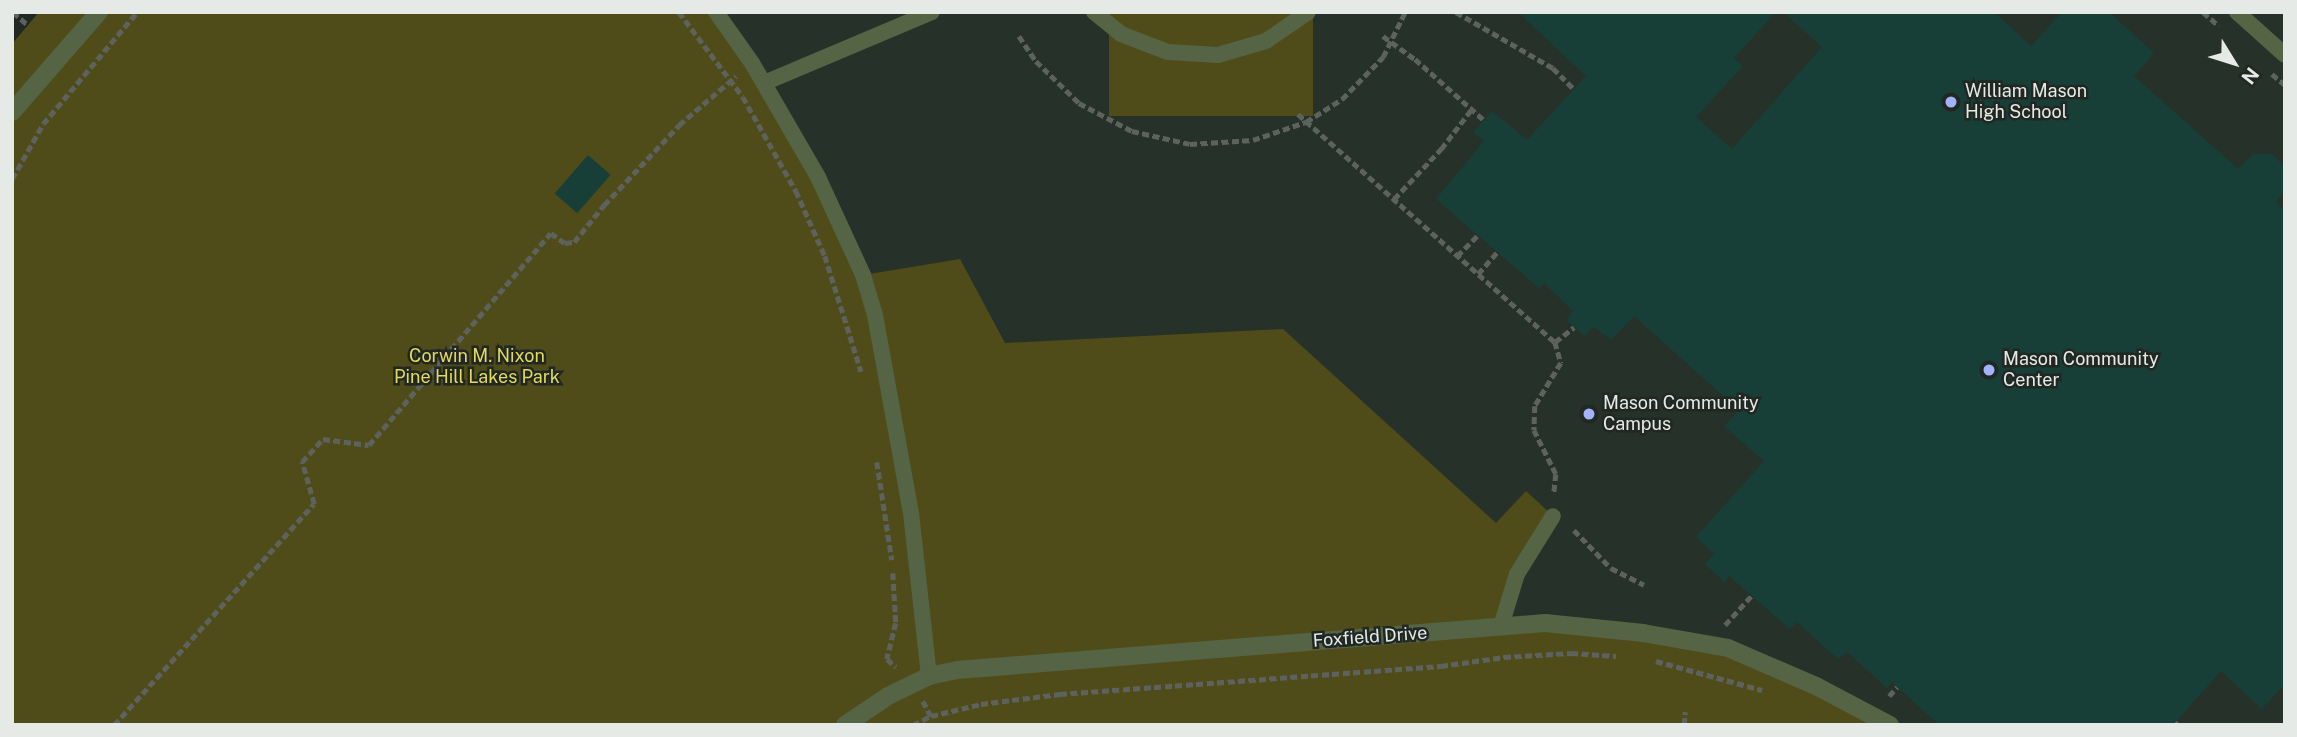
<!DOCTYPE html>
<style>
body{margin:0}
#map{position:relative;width:2297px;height:737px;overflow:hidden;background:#212723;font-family:"Public Sans",sans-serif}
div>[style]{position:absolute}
.built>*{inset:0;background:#263129}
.green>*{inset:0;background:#504c1a;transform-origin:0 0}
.building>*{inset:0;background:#183f37;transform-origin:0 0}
.path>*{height:4.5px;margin-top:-2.25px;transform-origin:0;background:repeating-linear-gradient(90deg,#5d625e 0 7px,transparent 0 10.5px)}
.service>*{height:16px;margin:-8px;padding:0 8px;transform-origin:8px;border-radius:8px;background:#546444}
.minor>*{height:18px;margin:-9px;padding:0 9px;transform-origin:9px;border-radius:9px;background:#546444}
.dots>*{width:19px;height:19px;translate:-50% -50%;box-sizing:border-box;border:4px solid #212723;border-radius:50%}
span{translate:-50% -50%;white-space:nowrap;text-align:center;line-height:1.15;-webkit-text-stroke:5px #212723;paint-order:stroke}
.poi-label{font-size:18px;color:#e6eae7}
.left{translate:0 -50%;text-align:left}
.park-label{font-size:18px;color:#e3d95a}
.street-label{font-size:18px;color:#e6eae7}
.frame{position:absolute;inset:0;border:14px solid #e6eae7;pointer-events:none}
.north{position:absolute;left:2199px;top:28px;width:70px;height:70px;-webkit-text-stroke:5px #212723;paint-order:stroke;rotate:128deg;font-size:19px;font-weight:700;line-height:28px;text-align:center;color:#e6eae7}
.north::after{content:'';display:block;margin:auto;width:24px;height:32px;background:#e6eae7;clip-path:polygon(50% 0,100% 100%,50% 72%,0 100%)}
</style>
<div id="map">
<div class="built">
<div style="clip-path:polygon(716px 12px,2285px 12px,2285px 725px,1890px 725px,957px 670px)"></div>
</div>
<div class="green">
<div style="clip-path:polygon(39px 12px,716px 12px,752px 63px,863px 275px,960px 259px,1005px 343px,1283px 329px,1496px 523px,1526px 491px,1553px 516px,1501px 626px,1728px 648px,1890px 725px,12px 725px,12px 44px)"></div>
<div style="left:1109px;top:12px;width:204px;height:104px"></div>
</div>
<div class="building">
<div style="clip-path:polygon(1518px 12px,1776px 12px,1734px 58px,1743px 66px,1696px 117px,1732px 149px,1822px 47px,1783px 12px,1994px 12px,2031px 46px,2062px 12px,2109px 12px,2154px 53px,2134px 76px,2238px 169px,2253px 154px,2272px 154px,2285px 167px,2285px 190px,2276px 202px,2285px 211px,2285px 684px,2262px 709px,2221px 671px,2173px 725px,1939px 725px,1892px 682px,1887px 688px,1847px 652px,1838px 659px,1797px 622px,1790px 629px,1729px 576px,1724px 582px,1705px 564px,1714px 554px,1696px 537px,1764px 461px,1724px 426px,1739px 410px,1634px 316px,1611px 340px,1594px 327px,1584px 336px,1566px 320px,1573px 311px,1544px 283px,1539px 288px,1436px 199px,1484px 141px,1473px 133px,1492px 111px,1527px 140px,1586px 76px)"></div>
<div style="left:588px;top:155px;width:30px;height:51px;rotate:41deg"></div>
</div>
<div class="path">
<div style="left:13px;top:12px;width:20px;rotate:41deg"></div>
<div style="left:679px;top:12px;width:106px;rotate:53deg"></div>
<div style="left:743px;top:97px;width:108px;rotate:60.6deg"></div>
<div style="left:796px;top:191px;width:71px;rotate:66deg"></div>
<div style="left:825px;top:256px;width:121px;rotate:72.6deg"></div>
<div style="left:1456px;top:12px;width:112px;rotate:30deg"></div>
<div style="left:1553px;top:68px;width:30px;rotate:45deg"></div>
<div style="left:2203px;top:12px;width:21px;rotate:41deg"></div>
<div style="left:1019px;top:36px;width:30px;rotate:56deg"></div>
<div style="left:1036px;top:61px;width:60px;rotate:44.3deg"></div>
<div style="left:1079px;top:103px;width:60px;rotate:27.8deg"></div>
<div style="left:1132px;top:131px;width:59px;rotate:12.6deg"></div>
<div style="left:1190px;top:144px;width:63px;rotate:-3.6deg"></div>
<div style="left:1253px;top:140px;width:56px;rotate:-18.8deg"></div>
<div style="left:1306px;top:122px;width:43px;rotate:-32.6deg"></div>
<div style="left:1342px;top:99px;width:59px;rotate:-45.7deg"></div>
<div style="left:1383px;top:57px;width:50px;rotate:-63.9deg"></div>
<div style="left:1383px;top:36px;width:39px;rotate:36deg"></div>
<div style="left:1415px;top:59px;width:92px;rotate:41.5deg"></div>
<div style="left:2272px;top:74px;width:17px;rotate:40deg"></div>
<div style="left:1298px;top:114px;width:344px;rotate:41.6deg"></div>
<div style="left:1555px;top:342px;width:22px;rotate:74deg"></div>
<div style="left:1561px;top:363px;width:50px;rotate:121.2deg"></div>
<div style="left:1535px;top:406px;width:24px;rotate:92deg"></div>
<div style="left:1534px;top:430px;width:49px;rotate:63.4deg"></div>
<div style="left:1556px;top:474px;width:18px;rotate:96deg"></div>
<div style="left:12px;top:179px;width:63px;rotate:-60.6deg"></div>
<div style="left:43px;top:124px;width:146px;rotate:-50deg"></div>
<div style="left:1394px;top:199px;width:69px;rotate:-46.8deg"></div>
<div style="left:1441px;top:149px;width:49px;rotate:-52.4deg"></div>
<div style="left:1457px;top:256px;width:30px;rotate:-45deg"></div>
<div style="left:1478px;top:274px;width:29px;rotate:-49deg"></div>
<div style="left:1555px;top:342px;width:24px;rotate:-38deg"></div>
<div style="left:877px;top:462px;width:99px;rotate:81.3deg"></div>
<div style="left:1574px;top:530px;width:53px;rotate:45.8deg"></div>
<div style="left:1611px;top:568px;width:37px;rotate:27deg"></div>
<div style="left:893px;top:573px;width:50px;rotate:86.6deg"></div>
<div style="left:896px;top:623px;width:37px;rotate:104deg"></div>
<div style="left:887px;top:659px;width:12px;rotate:42deg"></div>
<div style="left:1725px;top:625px;width:40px;rotate:-48deg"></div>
<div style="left:1656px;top:661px;width:110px;rotate:15.3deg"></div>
<div style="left:1889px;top:696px;width:12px;rotate:-48deg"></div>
<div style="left:923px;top:701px;width:17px;rotate:62deg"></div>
<div style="left:2175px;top:722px;width:4px;rotate:45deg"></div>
<div style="left:114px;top:725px;width:298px;rotate:-47.9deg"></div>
<div style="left:314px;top:504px;width:44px;rotate:-105.9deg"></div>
<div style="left:302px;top:462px;width:31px;rotate:-48deg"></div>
<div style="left:323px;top:439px;width:46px;rotate:7.4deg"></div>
<div style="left:369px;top:445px;width:279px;rotate:-49.4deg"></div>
<div style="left:551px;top:233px;width:17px;rotate:36deg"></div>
<div style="left:565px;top:243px;width:9px;rotate:-6deg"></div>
<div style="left:574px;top:242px;width:48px;rotate:-51deg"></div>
<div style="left:604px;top:205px;width:110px;rotate:-46.8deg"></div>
<div style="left:679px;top:125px;width:75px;rotate:-40.7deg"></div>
<div style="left:913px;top:725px;width:20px;rotate:-27deg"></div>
<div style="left:931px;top:716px;width:51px;rotate:-13.5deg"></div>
<div style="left:981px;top:704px;width:80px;rotate:-7.2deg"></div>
<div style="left:1060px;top:694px;width:382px;rotate:-4.2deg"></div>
<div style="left:1441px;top:666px;width:64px;rotate:-8.1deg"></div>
<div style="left:1504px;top:657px;width:67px;rotate:-3.4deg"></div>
<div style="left:1571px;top:653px;width:45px;rotate:3.8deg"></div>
<div style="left:1684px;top:725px;width:13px;rotate:-86deg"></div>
</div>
<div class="service">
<div style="left:716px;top:12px;width:62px;rotate:54.8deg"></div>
<div style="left:752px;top:63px;width:132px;rotate:59.9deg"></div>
<div style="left:818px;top:177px;width:108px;rotate:65.3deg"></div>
<div style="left:863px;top:275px;width:42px;rotate:73.3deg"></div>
<div style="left:875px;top:315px;width:201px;rotate:79.7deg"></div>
<div style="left:911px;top:513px;width:164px;rotate:83.7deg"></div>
<div style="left:1094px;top:12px;width:35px;rotate:39deg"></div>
<div style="left:1121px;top:34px;width:50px;rotate:21deg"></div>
<div style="left:1168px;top:52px;width:50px;rotate:3.4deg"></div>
<div style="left:1218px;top:55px;width:50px;rotate:-16.3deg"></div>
<div style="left:1266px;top:41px;width:51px;rotate:-34.6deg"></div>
<div style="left:2237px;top:12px;width:64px;rotate:41.9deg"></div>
<div style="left:764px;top:83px;width:182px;rotate:-22.9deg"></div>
<div style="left:1501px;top:626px;width:54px;rotate:-72.9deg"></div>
<div style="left:1517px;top:574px;width:68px;rotate:-58.2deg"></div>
</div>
<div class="minor">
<div style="left:12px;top:112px;width:133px;rotate:-49deg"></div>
<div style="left:845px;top:725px;width:52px;rotate:-34deg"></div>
<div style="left:888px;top:696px;width:46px;rotate:-26deg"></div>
<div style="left:929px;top:676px;width:29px;rotate:-12deg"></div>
<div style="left:957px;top:670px;width:590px;rotate:-4.57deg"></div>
<div style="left:1545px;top:623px;width:99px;rotate:5.8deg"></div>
<div style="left:1643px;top:633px;width:86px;rotate:10deg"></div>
<div style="left:1728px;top:648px;width:96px;rotate:23.4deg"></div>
<div style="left:1816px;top:686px;width:84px;rotate:27.8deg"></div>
</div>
<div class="dots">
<div style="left:1951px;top:102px;background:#a2b2fd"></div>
<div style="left:1989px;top:370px;background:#a2b2fd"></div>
<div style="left:1589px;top:414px;background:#a2b2fd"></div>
</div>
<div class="poi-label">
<span class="left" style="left:1965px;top:102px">William Mason<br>High School</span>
<span class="left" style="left:2003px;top:370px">Mason Community<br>Center</span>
<span class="left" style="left:1603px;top:414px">Mason Community<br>Campus</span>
</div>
<div class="park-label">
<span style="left:477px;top:367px">Corwin M. Nixon<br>Pine Hill Lakes Park</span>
</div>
<div class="street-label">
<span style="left:1370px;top:637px;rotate:-4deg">Foxfield Drive</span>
</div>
<div class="frame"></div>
<div class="north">N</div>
</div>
